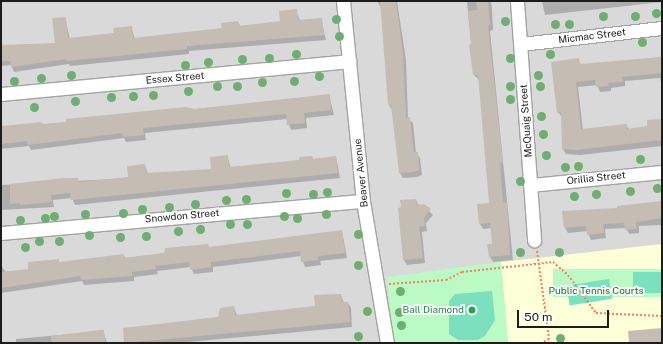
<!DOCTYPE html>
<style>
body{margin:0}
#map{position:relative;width:663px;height:344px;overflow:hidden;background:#eeeae1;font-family:"Public Sans",sans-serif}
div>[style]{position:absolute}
.residential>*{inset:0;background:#dad9d9;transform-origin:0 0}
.education>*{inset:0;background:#fdffd9}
.park>*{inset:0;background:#bbfac4;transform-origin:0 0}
.pitch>*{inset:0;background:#7cdfbe;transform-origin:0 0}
.shadow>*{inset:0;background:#0003}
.building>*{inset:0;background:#c5bdb4}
.path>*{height:2px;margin-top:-1px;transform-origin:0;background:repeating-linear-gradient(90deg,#fd7b63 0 2px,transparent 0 4px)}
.roads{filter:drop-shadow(1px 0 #a3a3a3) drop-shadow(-1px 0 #a3a3a3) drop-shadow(0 1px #a3a3a3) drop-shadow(0 -1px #a3a3a3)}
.minor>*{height:13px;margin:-6.5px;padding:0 6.5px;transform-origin:6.5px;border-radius:6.5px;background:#fff}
.trees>*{width:9px;height:9px;margin:-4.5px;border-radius:50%;background:#70ad72}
.dots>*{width:11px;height:11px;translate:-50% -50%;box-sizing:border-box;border:2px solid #fff;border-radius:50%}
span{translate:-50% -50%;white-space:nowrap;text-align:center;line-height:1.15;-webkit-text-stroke:3.5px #fff;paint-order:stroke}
.street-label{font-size:10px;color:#1c1c1c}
.park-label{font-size:10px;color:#097b18}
.leisure-label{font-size:10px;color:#27864d}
.right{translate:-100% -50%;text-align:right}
.frame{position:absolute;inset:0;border:2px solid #1c1c1c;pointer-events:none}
.scale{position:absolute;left:517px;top:310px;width:92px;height:18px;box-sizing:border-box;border:2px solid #1c1c1c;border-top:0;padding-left:5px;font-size:12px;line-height:14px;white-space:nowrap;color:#1c1c1c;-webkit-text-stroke:3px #fff;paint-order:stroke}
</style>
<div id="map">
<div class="residential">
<div style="left:1px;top:1px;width:661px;height:342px"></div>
</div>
<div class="education">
<div style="clip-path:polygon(662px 244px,662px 343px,508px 343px,501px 262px)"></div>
</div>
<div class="park">
<div style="clip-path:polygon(501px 262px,508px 343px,394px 343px,387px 277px)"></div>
<div style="left:662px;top:269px;width:28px;height:109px;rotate:90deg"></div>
</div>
<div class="pitch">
<div style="left:662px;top:272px;width:21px;height:29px;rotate:90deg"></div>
<div style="left:609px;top:279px;width:20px;height:43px;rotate:81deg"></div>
<div style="clip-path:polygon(492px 291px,495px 320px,485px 336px,478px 340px,458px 340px,449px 334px,449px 301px,455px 294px)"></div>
</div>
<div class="shadow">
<div style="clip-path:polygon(377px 1px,397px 1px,406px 60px,408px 119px,413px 123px,416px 153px,420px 158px,422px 175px,417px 177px,403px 178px,400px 173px,392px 110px,389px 105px,382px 10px)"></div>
<div style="clip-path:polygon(467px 1px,491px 1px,492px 9px,493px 30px,490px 31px,513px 260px,493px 262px,490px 257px,493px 244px,492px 228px,483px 229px,480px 224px,478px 205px,490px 204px,479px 80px,474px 75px)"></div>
<div style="clip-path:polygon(542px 1px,662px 1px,662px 2px,545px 15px)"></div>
<div style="clip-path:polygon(296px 10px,300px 21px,321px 19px,326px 40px,189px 51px,189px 54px,70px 66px,69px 64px,14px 72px,11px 65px,1px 66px,1px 46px,56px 44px,65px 18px,70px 39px,115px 34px,131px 27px,135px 39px,223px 29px,238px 22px,240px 26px,281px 22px)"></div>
<div style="clip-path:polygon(662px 57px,662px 87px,660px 78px,625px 81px,625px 86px,611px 88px,611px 91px,600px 92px,597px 85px,578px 87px,583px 130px,626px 125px,629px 129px,648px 127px,660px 120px,662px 146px,580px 155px,566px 154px,563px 149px,562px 117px,558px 112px,578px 59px,581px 65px)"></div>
<div style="clip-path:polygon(329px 95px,334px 115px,306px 118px,307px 128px,291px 130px,287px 119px,145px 133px,146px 140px,126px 142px,124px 138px,31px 150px,29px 146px,1px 149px,1px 127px,43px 125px)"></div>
<div style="clip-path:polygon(227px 156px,231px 168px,300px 161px,312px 157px,313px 159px,336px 157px,340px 178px,75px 205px,72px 198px,53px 200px,54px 207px,1px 210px,1px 185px,129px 178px,145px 165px,148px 174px,212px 170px)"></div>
<div style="clip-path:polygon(416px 200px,419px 206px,423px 205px,433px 215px,426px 223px,427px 231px,422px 232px,425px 263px,407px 265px,404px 260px)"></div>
<div style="clip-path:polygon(662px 203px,662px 225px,639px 226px,639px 233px,629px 234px,626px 228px,605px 229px,606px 238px,591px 240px,587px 231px,568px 233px,565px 228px,580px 213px)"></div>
<div style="clip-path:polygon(342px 231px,347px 258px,320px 261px,321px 265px,305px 267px,301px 256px,213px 267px,213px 272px,194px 274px,191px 267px,157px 271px,158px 274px,134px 277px,134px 281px,84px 285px,82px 281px,1px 293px,1px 266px,6px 272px,29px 270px,58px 260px,60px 263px,123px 255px,126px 258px)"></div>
<div style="clip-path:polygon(341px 295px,344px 303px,348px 303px,351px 308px,352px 327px,177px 343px,125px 343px,124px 329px,219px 317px,234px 307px,237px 316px,316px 307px)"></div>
<div style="clip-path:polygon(103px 331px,107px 343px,16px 343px,16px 339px)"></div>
</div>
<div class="building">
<div style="clip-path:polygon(380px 1px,396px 1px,403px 54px,406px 118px,410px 117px,414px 152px,418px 152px,419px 170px,414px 172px,399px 173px,391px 105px,388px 105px)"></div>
<div style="clip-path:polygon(476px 1px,488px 1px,490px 25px,488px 26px,503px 162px,500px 163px,503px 202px,507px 203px,510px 255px,489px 257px,487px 244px,492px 244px,490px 223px,479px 224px,477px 204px,489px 203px,478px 75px,473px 75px,469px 45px,471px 44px,468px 11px,477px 10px)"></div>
<div style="clip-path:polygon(297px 9px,298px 20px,322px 18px,324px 35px,187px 46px,187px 49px,67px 61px,66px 59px,11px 67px,10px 61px,1px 61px,2px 45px,55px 43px,52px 18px,66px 17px,68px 38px,114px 33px,113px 28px,132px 26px,133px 38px,222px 28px,221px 23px,238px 21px,239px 26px,280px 21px,279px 11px)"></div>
<div style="clip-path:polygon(662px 57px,662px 73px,622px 77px,623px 82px,608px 83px,609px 86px,596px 87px,595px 80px,576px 82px,581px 129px,627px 124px,627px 129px,647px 126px,647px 120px,661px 119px,662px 140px,576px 150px,562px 149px,561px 112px,557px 113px,551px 62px,579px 58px,580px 64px)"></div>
<div style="clip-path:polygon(330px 94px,331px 110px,304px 113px,305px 123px,287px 125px,286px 114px,143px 128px,144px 135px,123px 137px,122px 133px,28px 145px,27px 141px,1px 144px,1px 126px,42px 122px,43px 124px,66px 122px,66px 119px,186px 107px,195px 109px)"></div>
<div style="clip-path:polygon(228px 155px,229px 167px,299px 160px,299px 157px,312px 156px,313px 159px,336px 156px,338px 173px,71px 200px,70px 193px,51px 195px,52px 202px,20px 205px,20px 203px,10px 204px,10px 184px,63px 178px,78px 178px,79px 182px,128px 177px,127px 166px,145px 164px,146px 173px,211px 169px,210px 157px)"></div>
<div style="clip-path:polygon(416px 199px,417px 205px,424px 204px,431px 209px,424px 218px,425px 226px,419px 227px,423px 258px,403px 260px,398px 208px,401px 207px,400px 200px)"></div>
<div style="clip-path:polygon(662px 201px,662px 218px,636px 222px,637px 229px,625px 230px,624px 223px,603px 224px,604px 233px,587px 235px,586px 226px,564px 228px,562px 211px,617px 208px,617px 206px)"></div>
<div style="clip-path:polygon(342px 230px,345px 253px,318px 256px,318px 260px,301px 262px,300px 251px,211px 262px,211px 267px,190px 270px,189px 262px,155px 266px,156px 269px,132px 272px,132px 276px,81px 280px,80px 276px,1px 288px,1px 272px,28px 269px,28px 262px,59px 259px,59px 262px,124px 254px,124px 258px,164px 253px,165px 248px,208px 244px,209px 247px)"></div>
<div style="clip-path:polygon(341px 294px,342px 302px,348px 302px,350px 322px,124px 343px,123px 328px,218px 317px,220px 308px,234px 306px,235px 315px,315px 306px,314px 295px)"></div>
<div style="clip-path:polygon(662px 328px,662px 343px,629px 343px,628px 331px)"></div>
<div style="clip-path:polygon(100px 330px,104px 330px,105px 343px,51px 343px,51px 336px)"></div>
</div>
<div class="path">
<div style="left:537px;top:251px;width:89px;rotate:82.2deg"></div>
<div style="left:549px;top:339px;width:9px;rotate:153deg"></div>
<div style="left:389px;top:284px;width:57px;rotate:-4deg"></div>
<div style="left:446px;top:280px;width:18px;rotate:-27deg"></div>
<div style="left:462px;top:272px;width:92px;rotate:-6.3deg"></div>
<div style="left:553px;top:262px;width:20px;rotate:41deg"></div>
<div style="left:568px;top:275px;width:47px;rotate:53.6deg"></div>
<div style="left:596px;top:313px;width:66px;rotate:2.6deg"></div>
</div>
<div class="roads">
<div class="minor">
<div style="left:343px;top:1px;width:201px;rotate:84.3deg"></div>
<div style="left:363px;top:201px;width:144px;rotate:80.4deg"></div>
<div style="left:517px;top:1px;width:240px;rotate:85.9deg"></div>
<div style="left:521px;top:44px;width:142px;rotate:-6.5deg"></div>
<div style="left:1px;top:94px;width:350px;rotate:-5.4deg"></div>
<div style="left:531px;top:185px;width:132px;rotate:-5.7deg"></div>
<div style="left:1px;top:233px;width:363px;rotate:-5.1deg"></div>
</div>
</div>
<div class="trees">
<div style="left:656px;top:13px"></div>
<div style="left:603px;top:16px"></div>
<div style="left:635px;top:16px"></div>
<div style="left:336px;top:19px"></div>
<div style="left:505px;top:21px"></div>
<div style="left:555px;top:24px"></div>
<div style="left:569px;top:24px"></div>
<div style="left:339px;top:36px"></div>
<div style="left:642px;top:42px"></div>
<div style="left:296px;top:54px"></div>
<div style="left:550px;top:54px"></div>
<div style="left:269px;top:58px"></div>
<div style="left:510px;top:58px"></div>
<div style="left:242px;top:59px"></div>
<div style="left:208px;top:62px"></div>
<div style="left:185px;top:65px"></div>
<div style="left:71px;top:75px"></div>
<div style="left:538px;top:75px"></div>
<div style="left:319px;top:76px"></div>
<div style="left:41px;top:78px"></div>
<div style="left:14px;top:81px"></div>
<div style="left:294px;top:81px"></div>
<div style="left:262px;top:82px"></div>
<div style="left:217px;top:86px"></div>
<div style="left:237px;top:86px"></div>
<div style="left:510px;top:86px"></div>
<div style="left:540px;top:86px"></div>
<div style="left:188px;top:91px"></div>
<div style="left:153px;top:95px"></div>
<div style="left:133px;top:96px"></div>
<div style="left:111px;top:97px"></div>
<div style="left:510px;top:99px"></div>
<div style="left:75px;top:101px"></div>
<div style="left:34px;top:107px"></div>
<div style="left:541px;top:116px"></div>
<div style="left:543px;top:134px"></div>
<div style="left:546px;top:155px"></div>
<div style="left:640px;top:159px"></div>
<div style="left:578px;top:166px"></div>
<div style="left:565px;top:167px"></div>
<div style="left:520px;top:181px"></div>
<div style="left:657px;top:188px"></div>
<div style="left:630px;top:191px"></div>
<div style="left:327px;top:192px"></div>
<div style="left:286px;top:193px"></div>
<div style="left:313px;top:194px"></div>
<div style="left:596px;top:194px"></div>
<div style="left:574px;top:196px"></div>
<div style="left:246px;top:199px"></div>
<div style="left:226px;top:200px"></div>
<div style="left:195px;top:204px"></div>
<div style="left:169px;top:207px"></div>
<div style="left:142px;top:209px"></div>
<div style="left:123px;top:213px"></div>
<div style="left:85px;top:214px"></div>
<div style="left:326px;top:214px"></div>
<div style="left:54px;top:216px"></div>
<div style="left:284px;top:216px"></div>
<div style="left:45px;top:218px"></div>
<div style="left:297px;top:218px"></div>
<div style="left:20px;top:220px"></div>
<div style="left:230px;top:224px"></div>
<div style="left:247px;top:224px"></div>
<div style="left:200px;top:229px"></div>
<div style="left:178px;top:231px"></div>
<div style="left:358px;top:234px"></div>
<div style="left:89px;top:235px"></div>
<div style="left:146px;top:236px"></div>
<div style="left:120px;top:237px"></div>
<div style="left:39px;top:241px"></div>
<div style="left:59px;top:241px"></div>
<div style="left:25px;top:247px"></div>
<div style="left:520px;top:252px"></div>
<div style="left:559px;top:252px"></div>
<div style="left:358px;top:265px"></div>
<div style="left:400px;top:291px"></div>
<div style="left:367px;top:311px"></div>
<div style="left:399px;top:312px"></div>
<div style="left:401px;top:325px"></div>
<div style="left:358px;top:336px"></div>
<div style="left:560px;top:338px"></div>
</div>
<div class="dots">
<div style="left:472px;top:310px;background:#2e9e5b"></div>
</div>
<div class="street-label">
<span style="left:592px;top:36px;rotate:-7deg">Micmac Street</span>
<span style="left:175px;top:78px;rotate:-5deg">Essex Street</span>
<span style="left:526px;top:121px;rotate:-94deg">McQuaig Street</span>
<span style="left:361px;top:173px;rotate:-96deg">Beaver Avenue</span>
<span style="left:596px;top:178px;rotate:-6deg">Orillia Street</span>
<span style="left:182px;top:216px;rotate:-5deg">Snowdon Street</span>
</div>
<div class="park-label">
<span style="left:596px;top:291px">Public Tennis Courts</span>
</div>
<div class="leisure-label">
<span class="right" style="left:464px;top:310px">Ball Diamond</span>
</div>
<div class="frame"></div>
<div class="scale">50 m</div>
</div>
